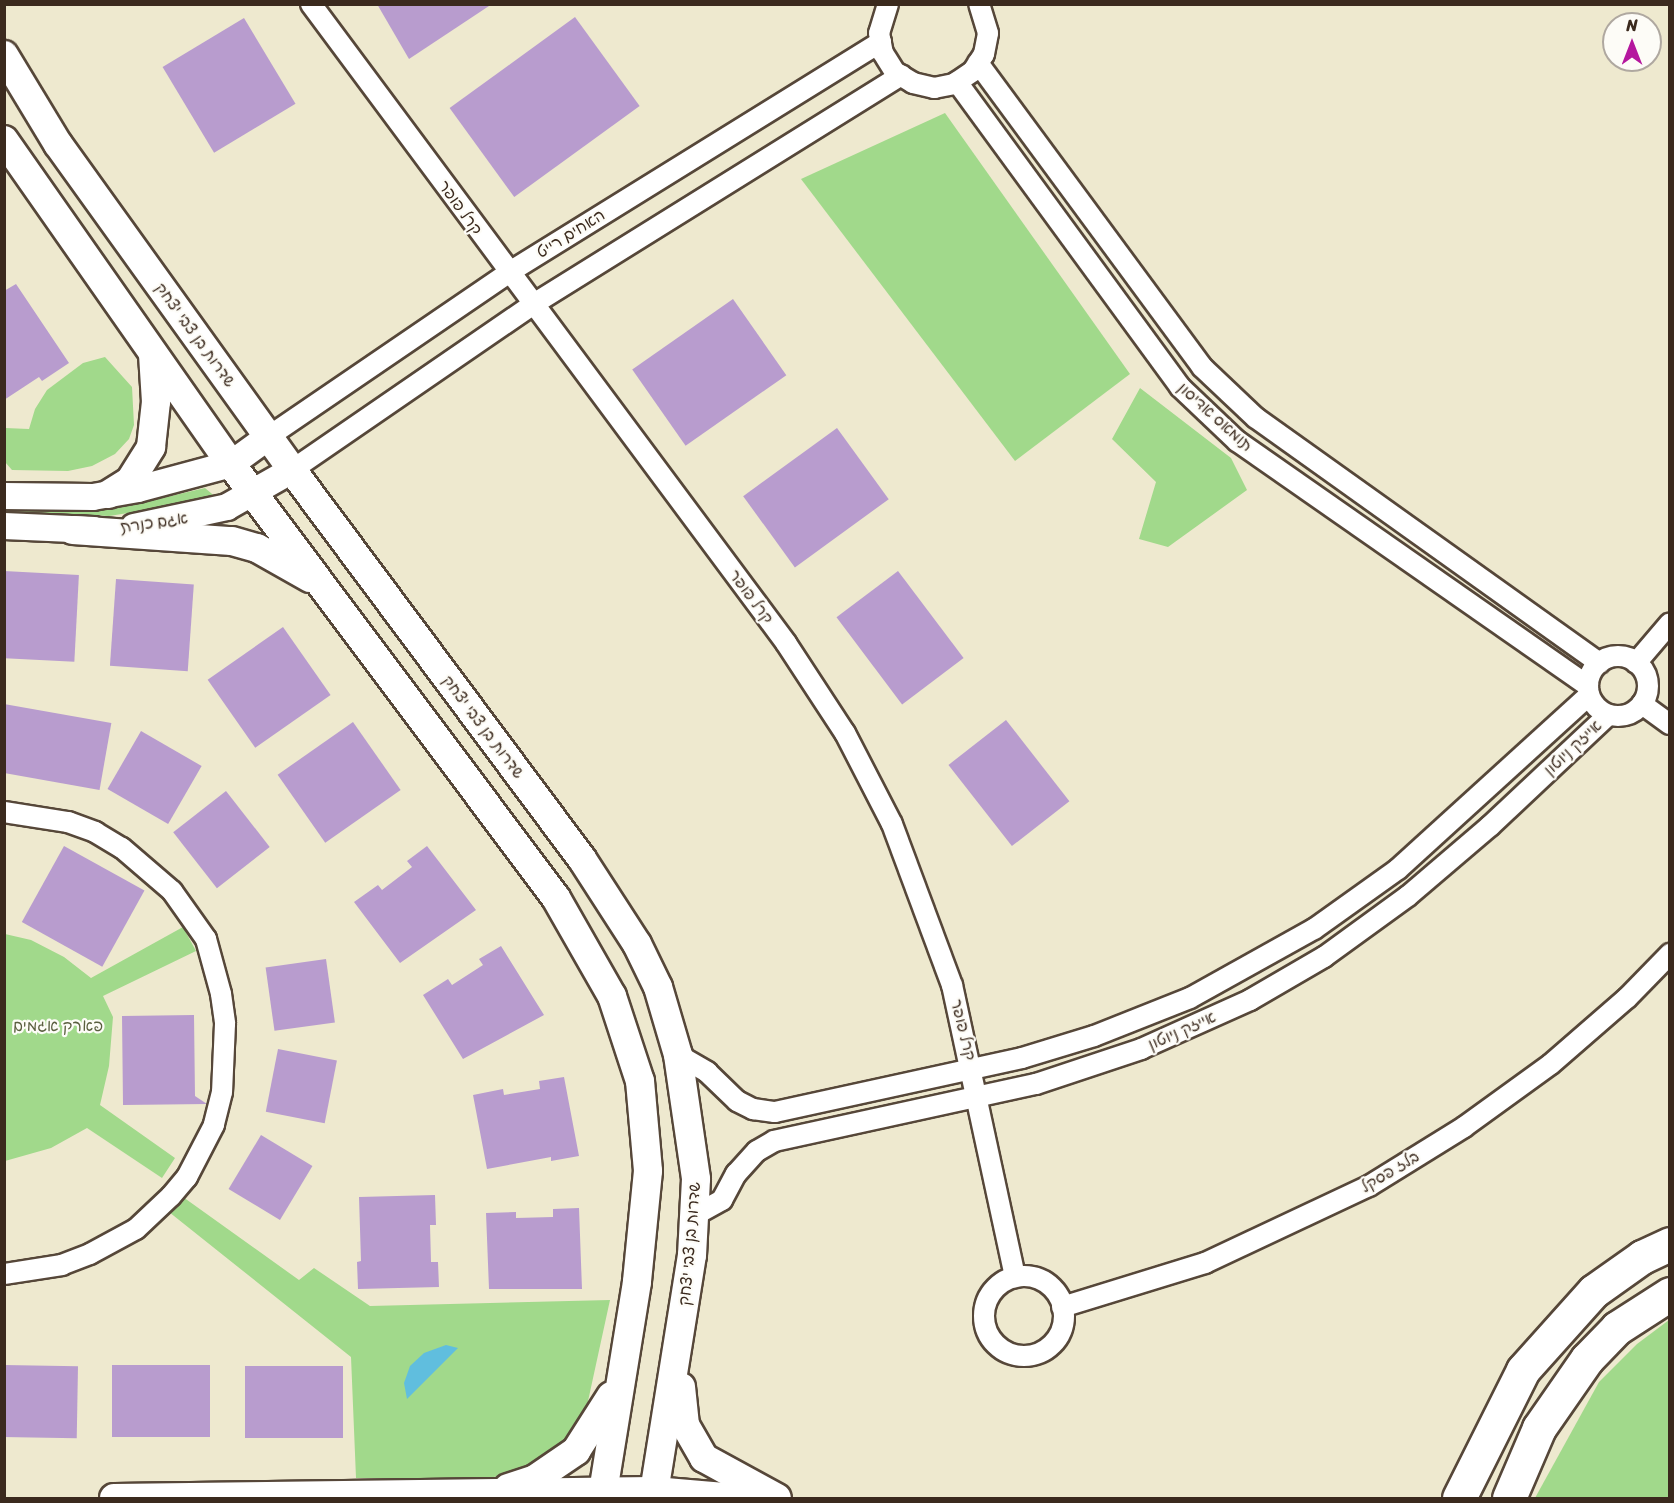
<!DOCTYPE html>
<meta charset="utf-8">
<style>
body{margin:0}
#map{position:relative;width:1674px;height:1503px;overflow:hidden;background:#eee9cf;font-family:Sriracha,"Playpen Sans Hebrew",sans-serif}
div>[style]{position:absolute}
.green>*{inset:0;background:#a1d98b}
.water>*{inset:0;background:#60bede}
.building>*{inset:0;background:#b89cce;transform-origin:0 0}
.roads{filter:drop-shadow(2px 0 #564739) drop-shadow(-2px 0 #564739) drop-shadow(0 2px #564739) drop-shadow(0 -2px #564739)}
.minor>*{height:20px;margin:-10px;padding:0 10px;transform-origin:10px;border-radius:10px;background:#fff}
.minor>.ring{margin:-10px;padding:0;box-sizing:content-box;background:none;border:20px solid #fff;border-radius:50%}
.tertiary>*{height:26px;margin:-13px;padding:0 13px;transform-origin:13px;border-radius:13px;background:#fff}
.secondary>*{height:28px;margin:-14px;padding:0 14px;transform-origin:14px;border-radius:14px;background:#fff}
.motorway>*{height:33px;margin:-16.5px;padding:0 16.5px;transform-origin:16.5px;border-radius:16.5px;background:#fff}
span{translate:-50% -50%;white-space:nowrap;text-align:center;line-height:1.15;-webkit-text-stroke:4.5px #fdfcf7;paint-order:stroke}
.street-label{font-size:16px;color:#3b2a1e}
.park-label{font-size:16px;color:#5a5f3f}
.frame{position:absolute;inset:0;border:6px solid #3b2a1e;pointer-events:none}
.north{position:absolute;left:1602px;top:12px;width:60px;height:60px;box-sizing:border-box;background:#fdfcf7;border:2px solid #afa8a0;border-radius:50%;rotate:0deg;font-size:16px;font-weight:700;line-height:24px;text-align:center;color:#3b2a1e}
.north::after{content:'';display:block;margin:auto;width:21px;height:27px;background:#b5179e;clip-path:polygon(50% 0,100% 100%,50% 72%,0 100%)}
</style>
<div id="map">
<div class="green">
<div style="clip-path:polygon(945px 113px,1130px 374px,1015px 461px,801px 179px)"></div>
<div style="clip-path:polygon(105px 357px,132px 387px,134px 425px,129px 439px,115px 454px,92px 466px,68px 471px,12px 470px,5px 462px,5px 428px,29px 429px,35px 409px,47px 390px,83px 363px)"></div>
<div style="clip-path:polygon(1140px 388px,1231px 458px,1247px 490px,1168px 547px,1139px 539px,1156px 482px,1112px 439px)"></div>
<div style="clip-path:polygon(205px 488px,218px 499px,109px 516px,5px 511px,4px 505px,98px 507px,141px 503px)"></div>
<div style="clip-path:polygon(183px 927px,196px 951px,103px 996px,113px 1017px,109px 1066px,100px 1105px,175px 1158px,162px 1178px,87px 1128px,51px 1148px,5px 1161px,5px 934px,31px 940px,64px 957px,91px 978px)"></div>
<div style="clip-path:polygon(183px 1197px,299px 1280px,314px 1268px,370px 1306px,610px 1300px,585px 1415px,556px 1454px,532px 1467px,490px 1478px,356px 1478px,351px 1357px,169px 1212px)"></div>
<div style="clip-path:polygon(1669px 1320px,1669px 1498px,1535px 1498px,1599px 1382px,1637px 1344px)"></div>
</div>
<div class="water">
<div style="clip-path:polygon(446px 1345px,458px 1348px,407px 1399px,404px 1383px,410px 1366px,424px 1353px)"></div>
</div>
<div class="building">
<div style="clip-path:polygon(377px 4px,492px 4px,409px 59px)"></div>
<div style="left:575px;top:17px;width:110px;height:155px;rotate:54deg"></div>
<div style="left:244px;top:18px;width:100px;height:95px;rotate:59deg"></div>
<div style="clip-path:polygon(16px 284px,69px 363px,42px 381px,39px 377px,4px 400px,4px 291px)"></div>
<div style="left:733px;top:299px;width:93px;height:123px;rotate:55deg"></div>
<div style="left:837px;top:428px;width:88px;height:116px;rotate:54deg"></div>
<div style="left:4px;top:571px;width:75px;height:87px;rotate:3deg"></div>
<div style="left:898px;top:571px;width:109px;height:77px;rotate:53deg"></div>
<div style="left:116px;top:579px;width:78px;height:87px;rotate:4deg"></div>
<div style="left:283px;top:627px;width:83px;height:92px;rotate:55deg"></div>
<div style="left:4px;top:704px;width:109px;height:68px;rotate:10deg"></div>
<div style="left:1006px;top:720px;width:103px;height:73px;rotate:52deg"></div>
<div style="left:353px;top:722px;width:83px;height:92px;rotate:55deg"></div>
<div style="left:141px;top:731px;width:70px;height:67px;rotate:30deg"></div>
<div style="left:226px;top:791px;width:71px;height:67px;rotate:52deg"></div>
<div style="left:64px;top:846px;width:92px;height:87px;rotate:29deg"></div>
<div style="clip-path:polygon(427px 846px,476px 910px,400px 963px,354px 902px,378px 885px,382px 890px,412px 867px,407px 861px)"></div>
<div style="clip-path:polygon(501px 946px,544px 1015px,463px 1059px,423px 995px,448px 979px,452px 985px,483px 965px,479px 959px)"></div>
<div style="left:326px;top:959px;width:64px;height:61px;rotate:82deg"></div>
<div style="clip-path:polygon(194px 1015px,195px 1096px,207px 1104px,123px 1105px,122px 1016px)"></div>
<div style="left:278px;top:1049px;width:60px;height:64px;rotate:11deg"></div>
<div style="clip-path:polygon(564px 1077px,579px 1156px,551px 1161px,551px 1157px,487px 1169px,473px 1095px,503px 1089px,504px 1095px,540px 1089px,539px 1081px)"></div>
<div style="left:261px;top:1135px;width:60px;height:63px;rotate:31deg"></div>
<div style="clip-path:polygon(435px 1195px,436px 1225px,430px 1225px,431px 1262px,438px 1262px,439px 1287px,358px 1289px,357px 1262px,361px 1261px,359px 1197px)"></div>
<div style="clip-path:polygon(579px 1208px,582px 1289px,489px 1289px,486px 1213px,516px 1212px,516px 1218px,553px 1217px,553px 1209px)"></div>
<div style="left:4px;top:1365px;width:74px;height:72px;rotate:1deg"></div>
<div style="left:112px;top:1365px;width:98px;height:72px"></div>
<div style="left:245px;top:1366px;width:98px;height:72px"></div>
</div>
<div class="roads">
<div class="minor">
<div style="left:311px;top:4px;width:796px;rotate:53.37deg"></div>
<div style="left:786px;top:643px;width:108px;rotate:56.8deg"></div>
<div style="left:845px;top:733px;width:102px;rotate:62.7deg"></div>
<div style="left:892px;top:824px;width:172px;rotate:69.6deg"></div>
<div style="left:952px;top:985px;width:299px;rotate:77.8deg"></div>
<div style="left:888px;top:4px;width:30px;rotate:107deg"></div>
<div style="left:879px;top:33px;width:20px;rotate:79deg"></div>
<div style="left:883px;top:53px;width:22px;rotate:58deg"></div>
<div style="left:895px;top:72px;width:21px;rotate:31deg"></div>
<div style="left:913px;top:83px;width:22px;rotate:13deg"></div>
<div style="left:934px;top:88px;width:20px;rotate:-11deg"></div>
<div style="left:954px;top:84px;width:23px;rotate:-34deg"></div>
<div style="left:973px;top:71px;width:20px;rotate:-57deg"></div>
<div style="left:984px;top:54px;width:21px;rotate:-79deg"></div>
<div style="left:988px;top:33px;width:30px;rotate:-107deg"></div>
<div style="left:978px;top:63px;width:378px;rotate:53.6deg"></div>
<div style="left:1202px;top:367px;width:74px;rotate:43.4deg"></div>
<div style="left:1256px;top:418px;width:422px;rotate:35.5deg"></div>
<div style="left:957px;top:82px;width:378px;rotate:53.8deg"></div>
<div style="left:1180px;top:387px;width:79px;rotate:43.5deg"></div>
<div style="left:1237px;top:441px;width:428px;rotate:34.9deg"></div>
<div style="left:268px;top:437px;width:291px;rotate:-34.3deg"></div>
<div style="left:508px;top:273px;width:439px;rotate:-31.8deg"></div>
<div style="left:292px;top:470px;width:291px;rotate:-34.5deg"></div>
<div style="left:532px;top:305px;width:435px;rotate:-31.9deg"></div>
<div class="ring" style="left:1588px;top:656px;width:40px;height:40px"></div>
<div style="left:1636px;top:663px;width:52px;rotate:-49.6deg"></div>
<div style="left:1642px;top:704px;width:34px;rotate:36deg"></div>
<div style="left:4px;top:812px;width:65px;rotate:8.9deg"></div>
<div style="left:68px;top:822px;width:29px;rotate:20deg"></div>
<div style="left:95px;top:832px;width:31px;rotate:31deg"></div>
<div style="left:122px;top:848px;width:66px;rotate:40.7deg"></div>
<div style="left:172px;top:891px;width:59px;rotate:54.7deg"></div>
<div style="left:206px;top:939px;width:57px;rotate:74.7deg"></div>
<div style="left:221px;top:994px;width:30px;rotate:82deg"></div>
<div style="left:225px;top:1024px;width:68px;rotate:92.5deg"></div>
<div style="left:222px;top:1092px;width:34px;rotate:104deg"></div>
<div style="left:214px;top:1125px;width:59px;rotate:117.4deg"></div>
<div style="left:187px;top:1177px;width:25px;rotate:130deg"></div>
<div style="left:171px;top:1196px;width:48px;rotate:136.7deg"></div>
<div style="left:136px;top:1229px;width:52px;rotate:151.5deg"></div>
<div style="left:90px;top:1254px;width:30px;rotate:159deg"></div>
<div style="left:62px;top:1265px;width:59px;rotate:171.2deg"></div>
<div style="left:678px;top:1055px;width:34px;rotate:30deg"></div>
<div style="left:707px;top:1072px;width:42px;rotate:44deg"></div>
<div style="left:737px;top:1101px;width:18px;rotate:27deg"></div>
<div style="left:753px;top:1109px;width:22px;rotate:8deg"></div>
<div style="left:775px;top:1112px;width:253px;rotate:-12.3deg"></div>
<div style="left:1022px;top:1058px;width:75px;rotate:-17deg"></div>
<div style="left:1094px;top:1036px;width:103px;rotate:-21.6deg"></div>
<div style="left:1190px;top:998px;width:142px;rotate:-29.1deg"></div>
<div style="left:1314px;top:929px;width:103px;rotate:-35.5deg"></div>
<div style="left:1398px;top:869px;width:258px;rotate:-42.3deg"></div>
<div style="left:695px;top:1215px;width:31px;rotate:-29deg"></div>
<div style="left:722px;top:1200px;width:30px;rotate:-62deg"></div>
<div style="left:736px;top:1174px;width:31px;rotate:-48deg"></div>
<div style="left:757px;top:1151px;width:20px;rotate:-30deg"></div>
<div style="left:774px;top:1141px;width:268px;rotate:-12.3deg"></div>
<div style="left:1036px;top:1084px;width:111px;rotate:-18.4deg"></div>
<div style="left:1141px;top:1049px;width:120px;rotate:-24.2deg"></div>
<div style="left:1250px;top:1000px;width:86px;rotate:-30.2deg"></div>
<div style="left:1324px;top:957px;width:104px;rotate:-36deg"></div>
<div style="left:1408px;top:896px;width:108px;rotate:-40.5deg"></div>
<div style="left:1490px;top:826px;width:162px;rotate:-43.2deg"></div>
<div class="ring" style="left:984px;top:1276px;width:60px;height:60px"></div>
<div style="left:1062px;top:1307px;width:150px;rotate:-17.1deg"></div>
<div style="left:1205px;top:1263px;width:181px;rotate:-25.2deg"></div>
<div style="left:1369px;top:1186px;width:112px;rotate:-31.8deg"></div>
<div style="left:1464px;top:1127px;width:107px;rotate:-35.9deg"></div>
<div style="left:1551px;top:1064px;width:101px;rotate:-41deg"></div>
<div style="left:1627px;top:998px;width:62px;rotate:-45.7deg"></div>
</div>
<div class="tertiary">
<div style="left:4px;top:496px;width:89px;rotate:0.6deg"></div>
<div style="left:93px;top:497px;width:46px;rotate:-10.1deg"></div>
<div style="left:138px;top:489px;width:96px;rotate:-15deg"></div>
<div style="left:231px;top:464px;width:46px;rotate:-36.1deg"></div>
<div style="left:4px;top:526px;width:90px;rotate:2.5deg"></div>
<div style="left:134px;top:527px;width:95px;rotate:-12.1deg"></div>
<div style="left:227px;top:507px;width:75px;rotate:-29.6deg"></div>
</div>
<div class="secondary">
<div style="left:4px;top:55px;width:104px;rotate:58.8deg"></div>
<div style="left:58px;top:144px;width:401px;rotate:54.3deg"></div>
<div style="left:292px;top:470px;width:485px;rotate:53.3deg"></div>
<div style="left:582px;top:859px;width:101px;rotate:57.1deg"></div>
<div style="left:637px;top:944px;width:48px;rotate:64deg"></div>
<div style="left:658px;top:987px;width:71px;rotate:73.6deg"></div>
<div style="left:678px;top:1055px;width:125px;rotate:81.7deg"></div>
<div style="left:696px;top:1179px;width:76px;rotate:93deg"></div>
<div style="left:692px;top:1255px;width:246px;rotate:99.1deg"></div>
<div style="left:4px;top:140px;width:396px;rotate:55deg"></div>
<div style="left:231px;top:464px;width:542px;rotate:53.17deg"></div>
<div style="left:556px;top:898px;width:113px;rotate:60.3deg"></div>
<div style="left:612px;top:996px;width:89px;rotate:71.8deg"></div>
<div style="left:640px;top:1081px;width:90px;rotate:84.9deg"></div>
<div style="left:648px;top:1171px;width:112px;rotate:95.7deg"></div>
<div style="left:637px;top:1282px;width:219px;rotate:99.2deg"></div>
<div style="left:109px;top:494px;width:25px;rotate:-32deg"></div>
<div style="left:130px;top:481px;width:40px;rotate:-58deg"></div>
<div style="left:151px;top:447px;width:45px;rotate:-83.7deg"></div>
<div style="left:156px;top:402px;width:48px;rotate:-93.6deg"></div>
<div style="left:73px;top:530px;width:159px;rotate:4deg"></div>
<div style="left:232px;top:541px;width:26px;rotate:16deg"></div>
<div style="left:257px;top:548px;width:61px;rotate:29.5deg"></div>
<div style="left:681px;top:1387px;width:38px;rotate:84deg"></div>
<div style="left:685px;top:1425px;width:38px;rotate:60deg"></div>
<div style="left:704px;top:1458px;width:83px;rotate:28.7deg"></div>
<div style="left:508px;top:1488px;width:28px;rotate:-18deg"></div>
<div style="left:535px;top:1479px;width:50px;rotate:-34.3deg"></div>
<div style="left:576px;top:1451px;width:65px;rotate:-57.5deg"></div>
<div style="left:114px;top:1498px;width:540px;rotate:-0.74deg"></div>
<div style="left:654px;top:1491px;width:82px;rotate:4.9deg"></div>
</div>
<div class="motorway">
<div style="left:1459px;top:1498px;width:143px;rotate:-63.4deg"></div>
<div style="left:1523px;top:1370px;width:106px;rotate:-48.1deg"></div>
<div style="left:1594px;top:1291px;width:59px;rotate:-35.3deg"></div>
<div style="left:1642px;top:1257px;width:31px;rotate:-25deg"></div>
<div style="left:1509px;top:1498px;width:76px;rotate:-66.8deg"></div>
<div style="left:1539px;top:1428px;width:84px;rotate:-55.2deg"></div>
<div style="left:1587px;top:1359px;width:43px;rotate:-45.9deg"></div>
<div style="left:1617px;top:1328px;width:63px;rotate:-32.7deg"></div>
</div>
</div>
<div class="street-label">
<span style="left:460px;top:208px;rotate:54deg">קרל פופר</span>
<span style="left:571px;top:234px;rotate:-32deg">האחים רייט</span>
<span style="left:195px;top:335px;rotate:54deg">שדרות בן צבי יצחק</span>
<span style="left:1215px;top:417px;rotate:42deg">תומאס אדיסון</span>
<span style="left:154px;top:523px;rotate:-8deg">אגם כנרת</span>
<span style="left:751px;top:597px;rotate:53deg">קרל פופר</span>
<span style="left:483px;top:727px;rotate:53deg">שדרות בן צבי יצחק</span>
<span style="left:1573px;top:748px;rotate:-43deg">אייזק ניוטון</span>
<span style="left:963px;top:1030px;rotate:76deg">קרל פופר</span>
<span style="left:1182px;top:1031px;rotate:-24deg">אייזק ניוטון</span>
<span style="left:1390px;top:1172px;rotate:-31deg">בלז פסקל</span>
<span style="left:690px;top:1244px;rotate:-85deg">שדרות בן צבי יצחק</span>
</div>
<div class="park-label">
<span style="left:58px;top:1026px">פארק אגמים</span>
</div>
<div class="frame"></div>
<div class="north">N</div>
</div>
